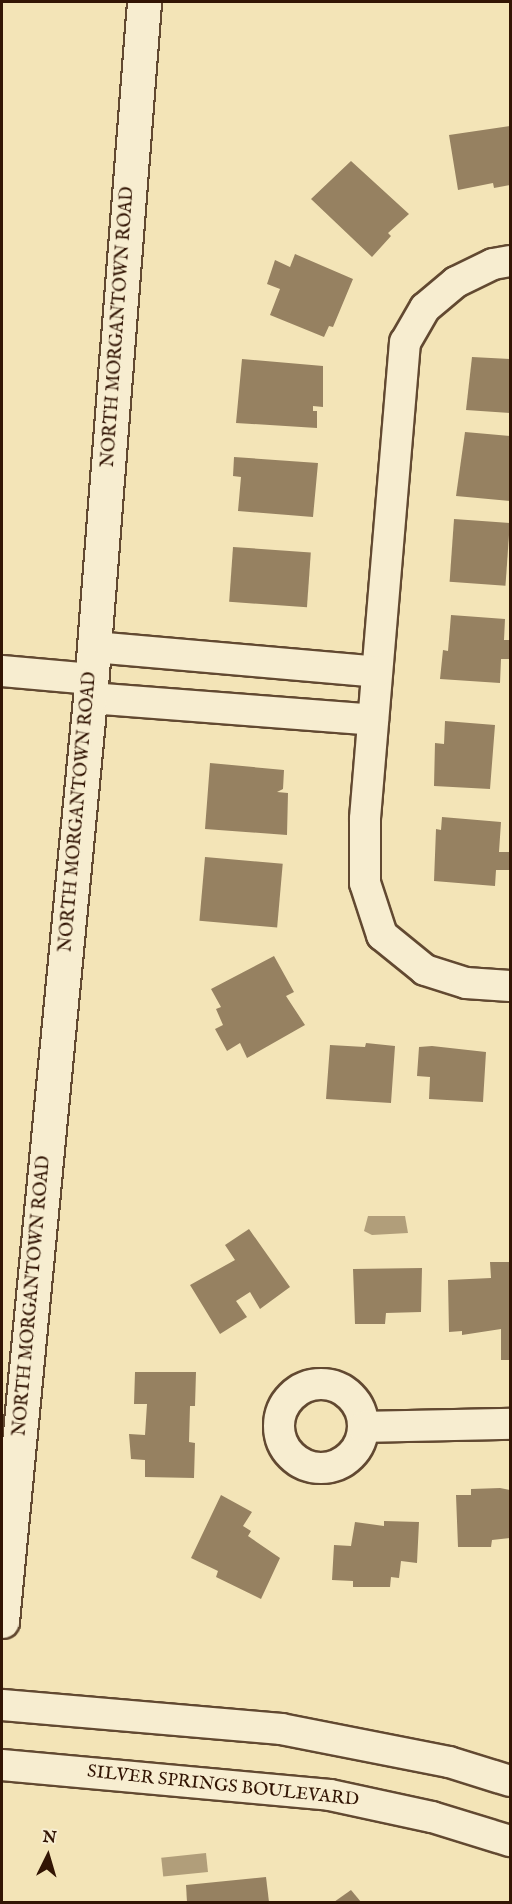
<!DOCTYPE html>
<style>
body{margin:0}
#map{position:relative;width:512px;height:1904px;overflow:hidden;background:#f3e4b7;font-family:"IM FELL English",serif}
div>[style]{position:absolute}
.water>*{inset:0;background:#b19e7a;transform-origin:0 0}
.building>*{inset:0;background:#968161;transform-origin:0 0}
.roads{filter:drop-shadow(2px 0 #624931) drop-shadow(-2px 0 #624931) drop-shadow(0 2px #624931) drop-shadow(0 -2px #624931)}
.minor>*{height:30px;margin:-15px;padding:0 15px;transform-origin:15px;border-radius:15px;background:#f7edd0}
.minor>.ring{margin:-15px;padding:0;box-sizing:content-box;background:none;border:30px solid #f7edd0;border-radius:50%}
.secondary>*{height:33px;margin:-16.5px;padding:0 16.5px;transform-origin:16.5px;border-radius:16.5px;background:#f7edd0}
span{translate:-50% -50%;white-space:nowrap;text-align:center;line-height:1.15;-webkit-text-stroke:4.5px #f7edd0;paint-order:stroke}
.street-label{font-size:18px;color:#321504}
.frame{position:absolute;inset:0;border:3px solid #321504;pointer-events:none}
.north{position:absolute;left:18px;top:1826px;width:60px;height:60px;-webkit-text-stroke:4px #f7edd0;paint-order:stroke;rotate:5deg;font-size:16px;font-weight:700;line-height:24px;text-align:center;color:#321504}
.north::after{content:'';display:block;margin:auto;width:21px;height:27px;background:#321504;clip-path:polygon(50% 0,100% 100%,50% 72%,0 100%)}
</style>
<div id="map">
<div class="water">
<div style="clip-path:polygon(368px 1216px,405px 1216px,408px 1233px,372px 1235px,364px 1231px)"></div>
<div style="left:206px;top:1853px;width:19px;height:45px;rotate:84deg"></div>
</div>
<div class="building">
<div style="clip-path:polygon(510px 126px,510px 185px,494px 188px,493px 183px,458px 190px,449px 135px)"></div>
<div style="clip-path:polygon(351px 161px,409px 214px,388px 233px,391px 236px,372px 257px,311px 199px)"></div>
<div style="clip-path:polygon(295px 254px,353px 279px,333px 327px,329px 326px,324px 337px,270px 315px,280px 289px,267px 284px,275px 260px,290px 267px)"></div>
<div style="clip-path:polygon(472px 357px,510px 359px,510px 413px,466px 410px)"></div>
<div style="clip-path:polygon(242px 359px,323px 366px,323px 407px,313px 406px,313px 411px,317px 411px,317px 428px,236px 423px)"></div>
<div style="clip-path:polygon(465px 432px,510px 436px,510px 501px,456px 496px)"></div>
<div style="clip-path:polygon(234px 457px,318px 463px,313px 517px,238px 511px,241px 477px,233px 476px)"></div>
<div style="left:454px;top:519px;width:56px;height:63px;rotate:4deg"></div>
<div style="left:233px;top:547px;width:78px;height:55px;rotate:4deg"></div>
<div style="clip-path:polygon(451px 615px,505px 619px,504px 640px,510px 640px,510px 659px,501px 659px,500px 683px,440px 679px,443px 650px,448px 651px)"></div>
<div style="clip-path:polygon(445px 721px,495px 725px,490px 789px,434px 786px,435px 743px,444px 744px)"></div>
<div style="clip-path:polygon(210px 763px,284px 770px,283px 789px,277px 792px,288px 793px,287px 835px,205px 829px)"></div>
<div style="clip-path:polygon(442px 817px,501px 822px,499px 852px,510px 852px,510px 870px,496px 870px,495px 886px,434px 881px,436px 829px,441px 830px)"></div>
<div style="left:205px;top:857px;width:78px;height:64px;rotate:5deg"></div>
<div style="clip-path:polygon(274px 956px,294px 992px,286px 996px,305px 1025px,247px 1058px,240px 1043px,227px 1051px,215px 1029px,223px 1025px,216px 1009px,221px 1007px,211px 989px)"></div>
<div style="clip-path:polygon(366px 1043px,395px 1046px,391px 1103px,326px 1099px,330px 1045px,365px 1047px)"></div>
<div style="clip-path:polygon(432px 1046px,486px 1052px,483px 1102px,429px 1099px,430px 1077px,417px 1076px,419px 1047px)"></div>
<div style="clip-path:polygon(249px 1229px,290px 1287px,260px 1309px,250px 1292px,236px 1301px,247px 1317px,220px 1334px,190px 1285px,235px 1260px,225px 1245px)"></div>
<div style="clip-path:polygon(490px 1262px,510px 1262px,510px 1360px,501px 1360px,501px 1329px,462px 1335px,462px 1331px,449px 1332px,448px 1280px,491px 1278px)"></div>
<div style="clip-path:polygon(422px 1268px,421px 1312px,386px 1313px,385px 1324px,355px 1324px,353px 1269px)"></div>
<div style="clip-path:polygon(135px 1372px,196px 1372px,195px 1406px,190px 1406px,189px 1442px,195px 1443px,194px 1478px,145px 1477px,145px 1460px,131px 1459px,129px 1434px,145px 1435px,147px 1404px,134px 1404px)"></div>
<div style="clip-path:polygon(500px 1488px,510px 1490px,510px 1538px,492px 1540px,491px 1547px,458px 1547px,456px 1495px,471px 1495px,471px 1489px)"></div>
<div style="clip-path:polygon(221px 1495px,252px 1512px,243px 1526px,251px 1531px,248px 1536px,280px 1558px,261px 1599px,216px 1577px,218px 1571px,191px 1558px)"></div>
<div style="clip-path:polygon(384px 1521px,419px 1522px,417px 1563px,401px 1561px,399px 1578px,391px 1577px,390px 1587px,353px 1587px,353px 1581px,332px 1580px,334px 1545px,351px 1546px,355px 1522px,384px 1526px)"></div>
<div style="clip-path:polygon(266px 1877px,269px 1902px,187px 1902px,186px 1885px)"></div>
<div style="clip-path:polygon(351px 1890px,361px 1902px,334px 1902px)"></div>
</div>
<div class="roads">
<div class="minor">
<div style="left:510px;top:261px;width:17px;rotate:170deg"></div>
<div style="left:493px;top:264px;width:41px;rotate:154.1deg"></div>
<div style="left:456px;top:282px;width:40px;rotate:140deg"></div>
<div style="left:425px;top:308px;width:39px;rotate:120deg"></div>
<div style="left:405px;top:342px;width:479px;rotate:94.8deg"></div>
<div style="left:365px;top:819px;width:64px;rotate:90deg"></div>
<div style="left:365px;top:883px;width:55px;rotate:71.9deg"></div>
<div style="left:382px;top:935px;width:55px;rotate:39.1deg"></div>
<div style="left:425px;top:970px;width:43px;rotate:17.6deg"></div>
<div style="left:466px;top:983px;width:44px;rotate:3.9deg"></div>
<div style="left:94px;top:647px;width:284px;rotate:5deg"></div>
<div style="left:2px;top:671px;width:90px;rotate:5.1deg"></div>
<div style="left:90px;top:698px;width:284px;rotate:4.4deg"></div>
<div class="ring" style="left:279px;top:1384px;width:54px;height:54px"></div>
<div style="left:363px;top:1427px;width:147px;rotate:-1.2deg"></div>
<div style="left:2px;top:1705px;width:280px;rotate:4.9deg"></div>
<div style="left:281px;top:1729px;width:171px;rotate:11.1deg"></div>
<div style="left:449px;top:1762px;width:64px;rotate:17.3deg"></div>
<div style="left:2px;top:1765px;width:329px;rotate:5.2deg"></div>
<div style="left:330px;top:1795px;width:104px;rotate:12.2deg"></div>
<div style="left:432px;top:1817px;width:82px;rotate:17.1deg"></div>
</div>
<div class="secondary">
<div style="left:2px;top:1621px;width:927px;rotate:-84.55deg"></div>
<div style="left:90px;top:698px;width:698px;rotate:-85.56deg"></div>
</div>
</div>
<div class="street-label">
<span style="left:119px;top:327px;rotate:-86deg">NORTH MORGANTOWN ROAD</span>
<span style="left:79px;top:812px;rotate:-85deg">NORTH MORGANTOWN ROAD</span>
<span style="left:33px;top:1296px;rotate:-85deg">NORTH MORGANTOWN ROAD</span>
<span style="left:223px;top:1787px;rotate:6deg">SILVER SPRINGS BOULEVARD</span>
</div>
<div class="frame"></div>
<div class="north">N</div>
</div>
